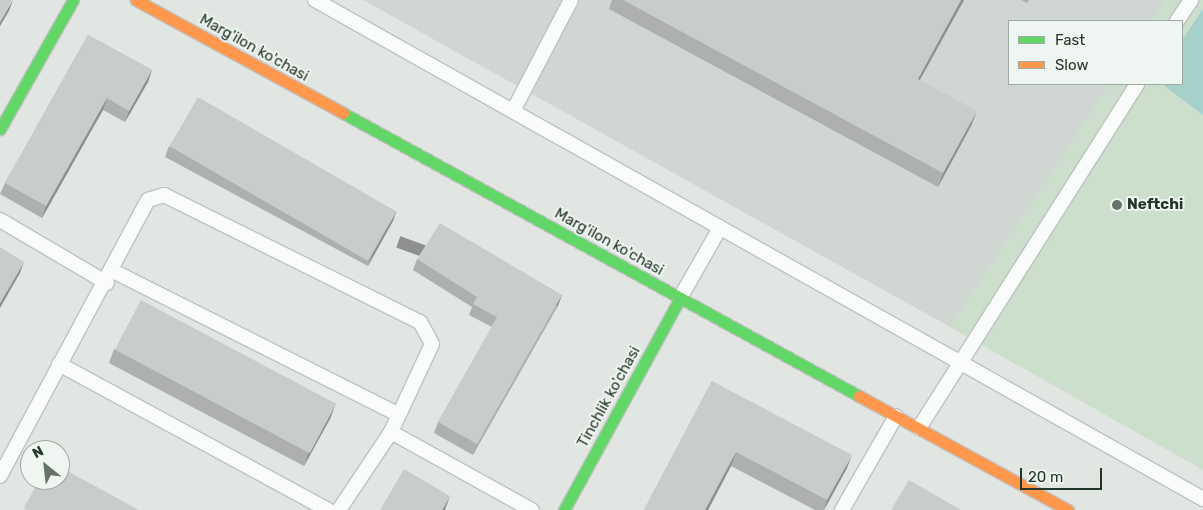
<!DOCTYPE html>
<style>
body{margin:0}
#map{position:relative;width:1203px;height:510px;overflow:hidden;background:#e1e6e3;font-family:Rubik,sans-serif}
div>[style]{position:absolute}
.built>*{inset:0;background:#d0d7d2}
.green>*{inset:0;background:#ccdecc}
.water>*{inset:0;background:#a6d1cb}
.roads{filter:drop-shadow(1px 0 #bec3c0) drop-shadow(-1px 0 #bec3c0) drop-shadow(0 1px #bec3c0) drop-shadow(0 -1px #bec3c0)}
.lane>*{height:14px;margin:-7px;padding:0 7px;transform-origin:7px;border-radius:7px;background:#fafbfb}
.fast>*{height:11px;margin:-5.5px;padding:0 5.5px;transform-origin:5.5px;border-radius:5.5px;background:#63d668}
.slow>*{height:11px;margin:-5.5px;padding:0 5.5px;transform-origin:5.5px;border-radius:5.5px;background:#ff974d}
.wall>*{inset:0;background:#adb0ae}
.shaded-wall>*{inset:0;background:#8d908d;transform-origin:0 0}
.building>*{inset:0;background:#c9cdca;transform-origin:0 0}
.dots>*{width:14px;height:14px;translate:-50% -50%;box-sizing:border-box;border:2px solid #eff6f1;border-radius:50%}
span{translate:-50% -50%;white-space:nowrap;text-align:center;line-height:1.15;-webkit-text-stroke:4px #eff6f1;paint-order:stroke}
.street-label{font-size:15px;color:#22362b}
.poi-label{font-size:15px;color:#22362b;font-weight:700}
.left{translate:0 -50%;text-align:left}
.legend{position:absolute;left:1008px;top:20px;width:175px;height:65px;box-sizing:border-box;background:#eff6f1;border:1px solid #9da9a2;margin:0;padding:6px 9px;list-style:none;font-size:15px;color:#22362b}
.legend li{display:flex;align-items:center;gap:10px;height:25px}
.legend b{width:25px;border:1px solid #9da9a2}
.north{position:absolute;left:20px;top:440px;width:50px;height:50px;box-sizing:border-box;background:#eff6f1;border:1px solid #9da9a2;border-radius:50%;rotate:331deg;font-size:14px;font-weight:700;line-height:20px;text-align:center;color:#22362b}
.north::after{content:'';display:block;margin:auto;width:18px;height:22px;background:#65746b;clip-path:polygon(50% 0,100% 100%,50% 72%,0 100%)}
.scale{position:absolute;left:1020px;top:468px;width:82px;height:22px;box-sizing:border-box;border:2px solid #22362b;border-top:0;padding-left:6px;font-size:15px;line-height:18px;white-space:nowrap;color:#22362b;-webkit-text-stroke:4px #eff6f1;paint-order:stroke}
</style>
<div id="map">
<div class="built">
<div style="clip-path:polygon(363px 0,1167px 0,1152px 21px,1009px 21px,1009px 84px,1111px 84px,950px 327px)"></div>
</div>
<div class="green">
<div style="clip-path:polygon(1167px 0,1203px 0,1203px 470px,950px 327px,1111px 84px,1182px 84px,1182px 21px,1152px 21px)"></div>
</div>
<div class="water">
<div style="clip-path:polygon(1203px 9px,1203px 115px,1162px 84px,1182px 84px,1182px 40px)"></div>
</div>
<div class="roads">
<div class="lane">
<div style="left:315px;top:0;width:1019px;rotate:29.33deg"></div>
<div style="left:1177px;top:21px;width:25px;rotate:-56deg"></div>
<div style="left:513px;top:111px;width:125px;rotate:-62.4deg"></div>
<div style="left:0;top:220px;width:124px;rotate:30.5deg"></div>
<div style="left:113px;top:271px;width:320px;rotate:26.7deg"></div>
<div style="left:680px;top:298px;width:81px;rotate:-60.3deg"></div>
<div style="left:59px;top:364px;width:306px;rotate:28.5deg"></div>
<div style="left:919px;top:428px;width:407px;rotate:-57.6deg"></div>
<div style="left:391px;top:432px;width:161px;rotate:29deg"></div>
<div style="left:0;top:476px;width:313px;rotate:-61.8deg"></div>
<div style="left:148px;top:200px;width:17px;rotate:-17deg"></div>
<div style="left:164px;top:195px;width:286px;rotate:26.4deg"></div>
<div style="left:420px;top:322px;width:25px;rotate:61deg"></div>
<div style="left:432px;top:344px;width:97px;rotate:115deg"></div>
<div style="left:391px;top:432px;width:94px;rotate:123.7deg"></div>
<div style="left:842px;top:510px;width:108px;rotate:-60.1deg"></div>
</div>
<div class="fast">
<div style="left:343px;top:113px;width:589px;rotate:28.74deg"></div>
<div style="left:0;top:129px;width:148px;rotate:-60.5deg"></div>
<div style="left:564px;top:510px;width:242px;rotate:-61.3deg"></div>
</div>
<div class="slow">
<div style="left:136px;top:0;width:236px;rotate:28.6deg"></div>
<div style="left:859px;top:396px;width:238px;rotate:28.6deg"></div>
</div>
</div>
<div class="wall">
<div style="clip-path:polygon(612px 0,964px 0,920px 80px,972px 124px,938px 187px,609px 9px)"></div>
<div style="clip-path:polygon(1021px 0,1029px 0,1027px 3px)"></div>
<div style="clip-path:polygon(88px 35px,152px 70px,148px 82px,125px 122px,103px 110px,42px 218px,0 194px,5px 183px)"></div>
<div style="clip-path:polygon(169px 146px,393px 221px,368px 266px,165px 157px)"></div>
<div style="clip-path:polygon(417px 259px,558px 306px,473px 455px,434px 433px,438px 422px,492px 327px,469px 315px,472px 307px,413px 270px)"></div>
<div style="clip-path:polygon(114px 349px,331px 417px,304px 466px,109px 363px)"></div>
<div style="clip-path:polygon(712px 381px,847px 468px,824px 510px,815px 510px,731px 466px,708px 510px,644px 510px)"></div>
</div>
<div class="shaded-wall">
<div style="clip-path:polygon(13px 0,9px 11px,0 26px,0 22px)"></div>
<div style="clip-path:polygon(961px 0,964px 0,913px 92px,918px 79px)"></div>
<div style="clip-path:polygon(152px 70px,148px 82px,125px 122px,129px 111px)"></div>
<div style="clip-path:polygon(107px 98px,103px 110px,42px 218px,46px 206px)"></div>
<div style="clip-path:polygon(977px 111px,972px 124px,938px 187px,943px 173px)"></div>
<div style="clip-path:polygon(397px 210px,393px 221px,368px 266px,372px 255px)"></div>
<div style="clip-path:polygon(24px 262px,20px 273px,0 308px,0 303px)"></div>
<div style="left:562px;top:295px;width:12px;height:172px;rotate:110deg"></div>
<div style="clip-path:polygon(336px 403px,331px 417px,304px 466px,309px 452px)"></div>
<div style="clip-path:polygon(736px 452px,731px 466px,708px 510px,705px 510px)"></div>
<div style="clip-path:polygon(852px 455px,847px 468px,824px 510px,827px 500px)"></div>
<div style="clip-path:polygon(450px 496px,446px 507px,445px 510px,442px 510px)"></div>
</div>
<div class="building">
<div style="clip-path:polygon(0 0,12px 0,0 22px)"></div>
<div style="clip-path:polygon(623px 0,961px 0,918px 79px,977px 111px,943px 173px)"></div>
<div style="clip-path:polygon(88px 35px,152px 70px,129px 111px,107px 98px,46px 206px,5px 183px)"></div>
<div style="left:198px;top:97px;width:229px;height:57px;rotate:30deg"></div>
<div style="clip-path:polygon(440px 223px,562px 295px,477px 444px,438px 422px,497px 317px,473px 304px,477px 297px,417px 259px)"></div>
<div style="clip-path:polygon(0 247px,24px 262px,0 303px)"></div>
<div style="left:141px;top:300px;width:221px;height:56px;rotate:28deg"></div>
<div style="clip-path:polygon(712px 381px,852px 455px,827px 500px,736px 452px,705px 510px,644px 510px)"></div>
<div style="clip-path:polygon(60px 467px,139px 510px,27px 510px,24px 508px,39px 480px,60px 480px)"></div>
<div style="clip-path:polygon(404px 469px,450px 496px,442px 510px,380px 510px)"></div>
<div style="clip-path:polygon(909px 480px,961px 510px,891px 510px)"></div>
</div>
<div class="dots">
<div style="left:1117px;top:205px;background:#65746b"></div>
</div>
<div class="street-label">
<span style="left:254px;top:48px;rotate:29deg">Marg'ilon ko'chasi</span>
<span style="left:609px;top:242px;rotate:29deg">Marg'ilon ko'chasi</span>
<span style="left:609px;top:397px;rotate:-61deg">Tinchlik ko'chasi</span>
</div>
<div class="poi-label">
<span class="left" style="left:1127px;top:205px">Neftchi</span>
</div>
<ul class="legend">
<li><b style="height:6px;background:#63d668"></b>Fast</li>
<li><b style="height:6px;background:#ff974d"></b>Slow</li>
</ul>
<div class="north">N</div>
<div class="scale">20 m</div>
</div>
